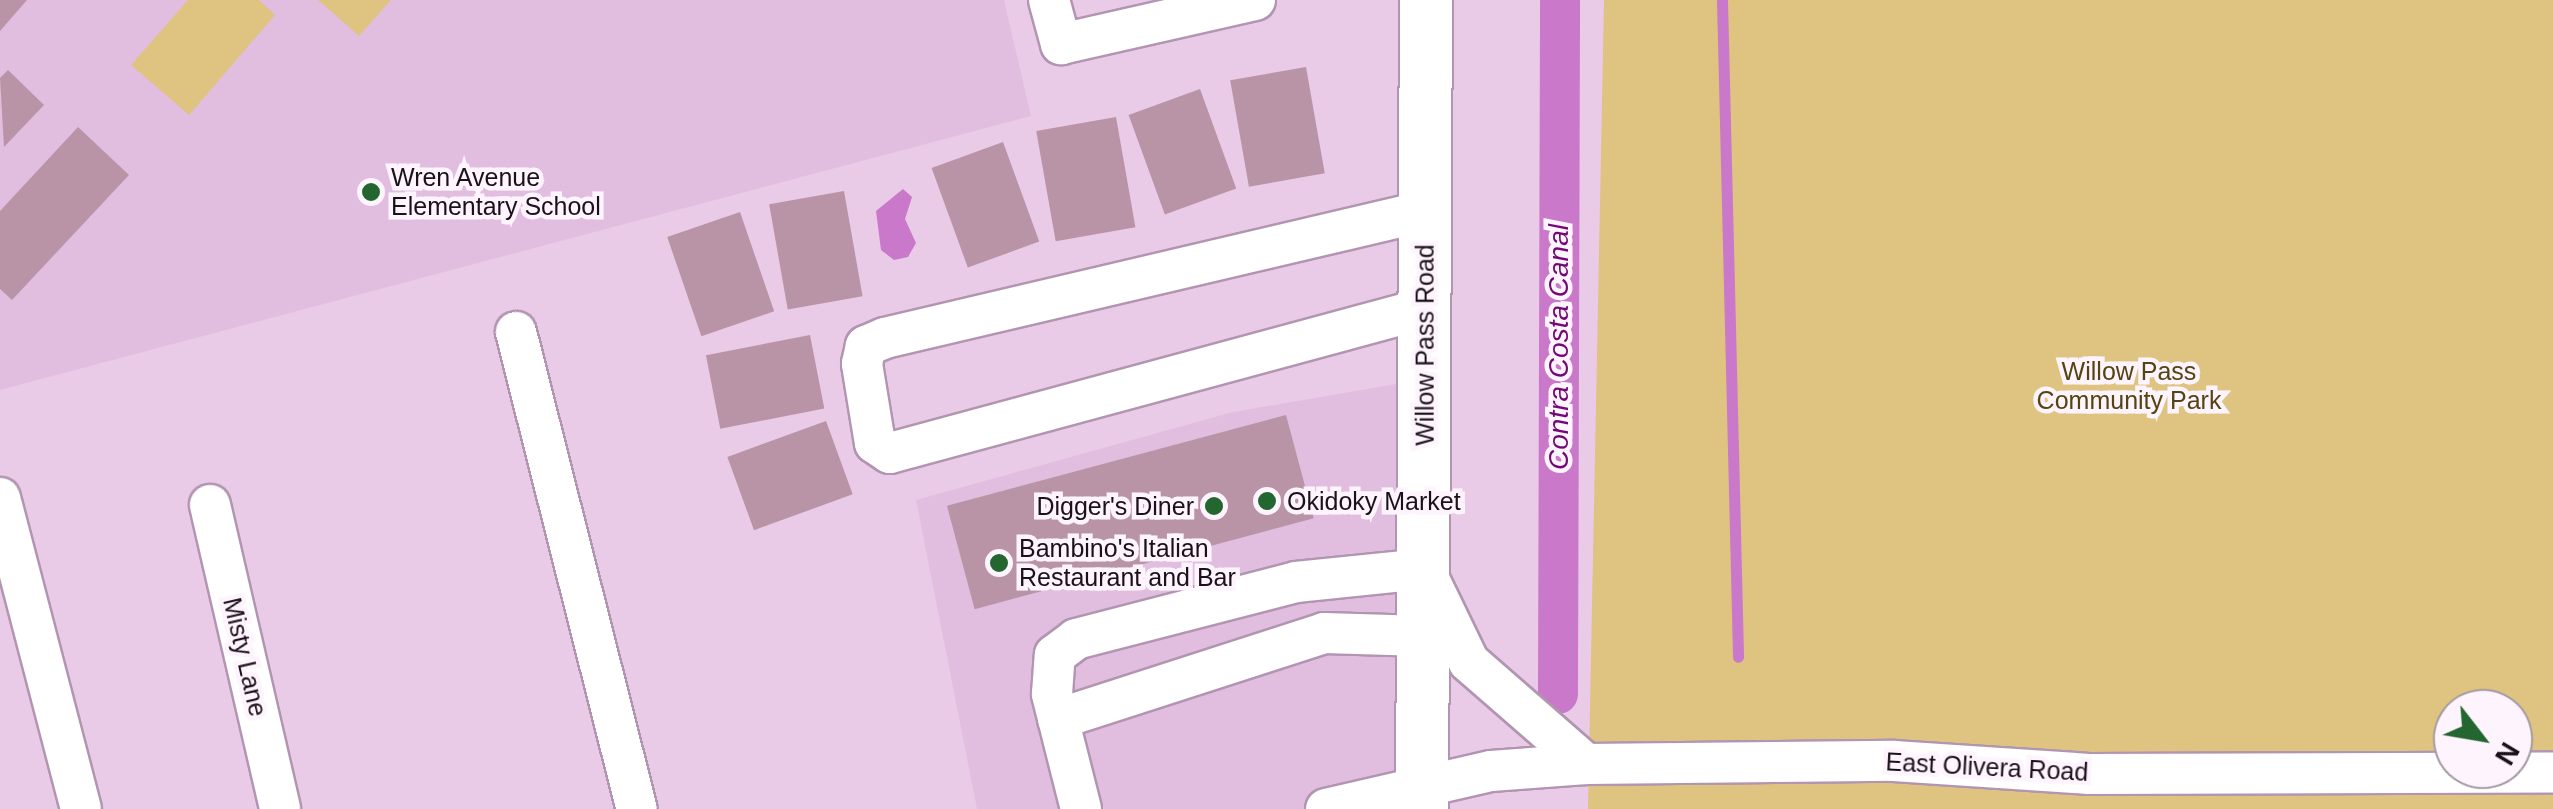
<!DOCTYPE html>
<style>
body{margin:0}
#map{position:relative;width:2553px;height:809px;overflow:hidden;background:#e9cbe8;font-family:Arial,sans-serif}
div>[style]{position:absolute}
.built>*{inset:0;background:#e1bee0}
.green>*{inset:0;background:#dfc380}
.water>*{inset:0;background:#ca78c9}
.stream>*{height:11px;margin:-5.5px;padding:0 5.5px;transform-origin:5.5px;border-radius:5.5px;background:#ca78c9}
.canal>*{height:40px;margin:-20px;padding:0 20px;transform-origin:20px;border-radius:20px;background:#ca78c9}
.building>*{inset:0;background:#b994a6;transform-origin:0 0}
.roads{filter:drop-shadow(2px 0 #b295b1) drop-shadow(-2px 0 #b295b1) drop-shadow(0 2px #b295b1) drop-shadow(0 -2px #b295b1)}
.minor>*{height:40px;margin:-20px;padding:0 20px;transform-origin:20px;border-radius:20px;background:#fff}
.major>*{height:52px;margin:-26px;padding:0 26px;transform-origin:26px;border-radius:26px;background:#fff}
.dots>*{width:28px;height:28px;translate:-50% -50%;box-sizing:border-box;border:5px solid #fdf4fd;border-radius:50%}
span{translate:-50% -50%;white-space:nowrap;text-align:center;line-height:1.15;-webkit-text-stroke:9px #fdf4fd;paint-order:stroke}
.poi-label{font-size:25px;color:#1b111b}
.left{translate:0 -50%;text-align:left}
.right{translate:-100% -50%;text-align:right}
.street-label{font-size:25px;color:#1b111b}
.park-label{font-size:25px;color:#564310}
.water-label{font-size:28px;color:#730775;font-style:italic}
.north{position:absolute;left:2433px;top:689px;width:100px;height:100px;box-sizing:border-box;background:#fdf4fd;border:2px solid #a399a3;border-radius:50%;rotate:121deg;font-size:28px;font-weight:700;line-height:40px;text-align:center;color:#1b111b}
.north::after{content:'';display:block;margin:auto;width:35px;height:45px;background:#236630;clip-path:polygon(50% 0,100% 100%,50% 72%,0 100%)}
</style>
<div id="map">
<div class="built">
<div style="clip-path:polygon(0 0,1004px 0,1031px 116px,0 390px)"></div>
<div style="clip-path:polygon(1425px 379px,1422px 809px,977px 809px,916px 500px,1233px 412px)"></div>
</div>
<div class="green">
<div style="clip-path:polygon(188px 0,259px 0,275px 15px,189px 115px,131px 65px)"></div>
<div style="clip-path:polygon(318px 0,391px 0,359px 36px)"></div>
<div style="clip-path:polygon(evenodd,1604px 0,2553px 0,2553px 809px,1588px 809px,1604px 0,2453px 709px,2513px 709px,2513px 769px,2453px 769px,2453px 709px)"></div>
</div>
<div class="water">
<div style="clip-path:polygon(903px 189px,912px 197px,905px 219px,916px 243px,908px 257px,894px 260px,881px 250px,876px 211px)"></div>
</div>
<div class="stream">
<div style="left:1722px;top:0;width:657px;rotate:88.6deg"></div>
</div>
<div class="canal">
<div style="left:1558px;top:694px;width:694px;rotate:-89.83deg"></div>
</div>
<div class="building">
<div style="clip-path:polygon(0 0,27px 0,0 31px)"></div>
<div style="left:1306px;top:67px;width:108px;height:77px;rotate:80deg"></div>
<div style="clip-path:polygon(8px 70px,44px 105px,4px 147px,0 78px)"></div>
<div style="left:1200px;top:89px;width:106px;height:76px;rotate:70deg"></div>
<div style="left:1116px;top:117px;width:112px;height:81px;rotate:80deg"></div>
<div style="clip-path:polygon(78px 127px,129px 175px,12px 300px,0 289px,0 211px)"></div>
<div style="left:1003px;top:142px;width:106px;height:76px;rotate:70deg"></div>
<div style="left:844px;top:191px;width:107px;height:76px;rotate:80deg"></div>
<div style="left:740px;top:212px;width:105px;height:77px;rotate:71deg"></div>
<div style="left:810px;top:335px;width:75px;height:106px;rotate:79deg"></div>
<div style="left:1286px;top:415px;width:107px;height:351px;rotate:75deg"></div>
<div style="left:826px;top:421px;width:78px;height:105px;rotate:70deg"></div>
</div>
<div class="roads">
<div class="minor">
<div style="left:1049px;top:0;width:46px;rotate:74.7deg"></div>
<div style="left:1061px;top:44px;width:199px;rotate:-12.8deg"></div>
<div style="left:1425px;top:211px;width:555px;rotate:166.77deg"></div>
<div style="left:885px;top:338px;width:21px;rotate:157deg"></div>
<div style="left:866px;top:346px;width:18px;rotate:103deg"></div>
<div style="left:862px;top:364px;width:80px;rotate:80.7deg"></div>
<div style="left:875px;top:443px;width:18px;rotate:34deg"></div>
<div style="left:890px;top:453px;width:555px;rotate:-15.14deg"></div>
<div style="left:516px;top:332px;width:492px;rotate:75.8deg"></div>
<div style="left:0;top:498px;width:321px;rotate:75.4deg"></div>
<div style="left:210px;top:505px;width:312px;rotate:77deg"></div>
<div style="left:1058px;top:719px;width:280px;rotate:-17.9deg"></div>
<div style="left:1324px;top:633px;width:100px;rotate:1.7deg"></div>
<div style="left:1081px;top:809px;width:119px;rotate:-104.2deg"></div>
<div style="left:1052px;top:694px;width:39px;rotate:-86deg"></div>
<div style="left:1055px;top:655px;width:26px;rotate:-37deg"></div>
<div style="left:1076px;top:639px;width:227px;rotate:-14.5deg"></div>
<div style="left:1296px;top:582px;width:129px;rotate:-5.8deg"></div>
<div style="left:1424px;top:569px;width:103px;rotate:64.2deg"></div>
<div style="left:1469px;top:662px;width:155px;rotate:41.1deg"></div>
<div style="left:1326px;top:809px;width:169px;rotate:-13deg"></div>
<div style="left:1491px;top:771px;width:95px;rotate:-4.2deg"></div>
<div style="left:1586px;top:764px;width:308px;rotate:-0.6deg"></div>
<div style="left:1894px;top:761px;width:195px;rotate:3.8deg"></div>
<div style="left:2089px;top:774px;width:464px;rotate:-0.2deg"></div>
</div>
<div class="major">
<div style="left:1422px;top:809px;width:809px;rotate:-89.72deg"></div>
</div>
</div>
<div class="dots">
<div style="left:371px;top:192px;background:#236630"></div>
<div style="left:1267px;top:501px;background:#236630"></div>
<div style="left:1214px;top:506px;background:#236630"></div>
<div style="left:999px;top:563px;background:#236630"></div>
</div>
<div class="poi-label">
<span class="left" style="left:391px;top:192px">Wren Avenue<br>Elementary School</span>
<span class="left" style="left:1287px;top:501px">Okidoky Market</span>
<span class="right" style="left:1194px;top:506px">Digger's Diner</span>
<span class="left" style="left:1019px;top:563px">Bambino's Italian<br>Restaurant and Bar</span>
</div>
<div class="street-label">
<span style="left:1425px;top:345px;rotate:-90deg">Willow Pass Road</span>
<span style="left:245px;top:657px;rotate:77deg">Misty Lane</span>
<span style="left:1987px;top:767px;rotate:3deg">East Olivera Road</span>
</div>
<div class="park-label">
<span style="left:2129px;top:386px">Willow Pass<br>Community Park</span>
</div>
<div class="water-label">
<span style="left:1559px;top:347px;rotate:-90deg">Contra Costa Canal</span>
</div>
<div class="north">N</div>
</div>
